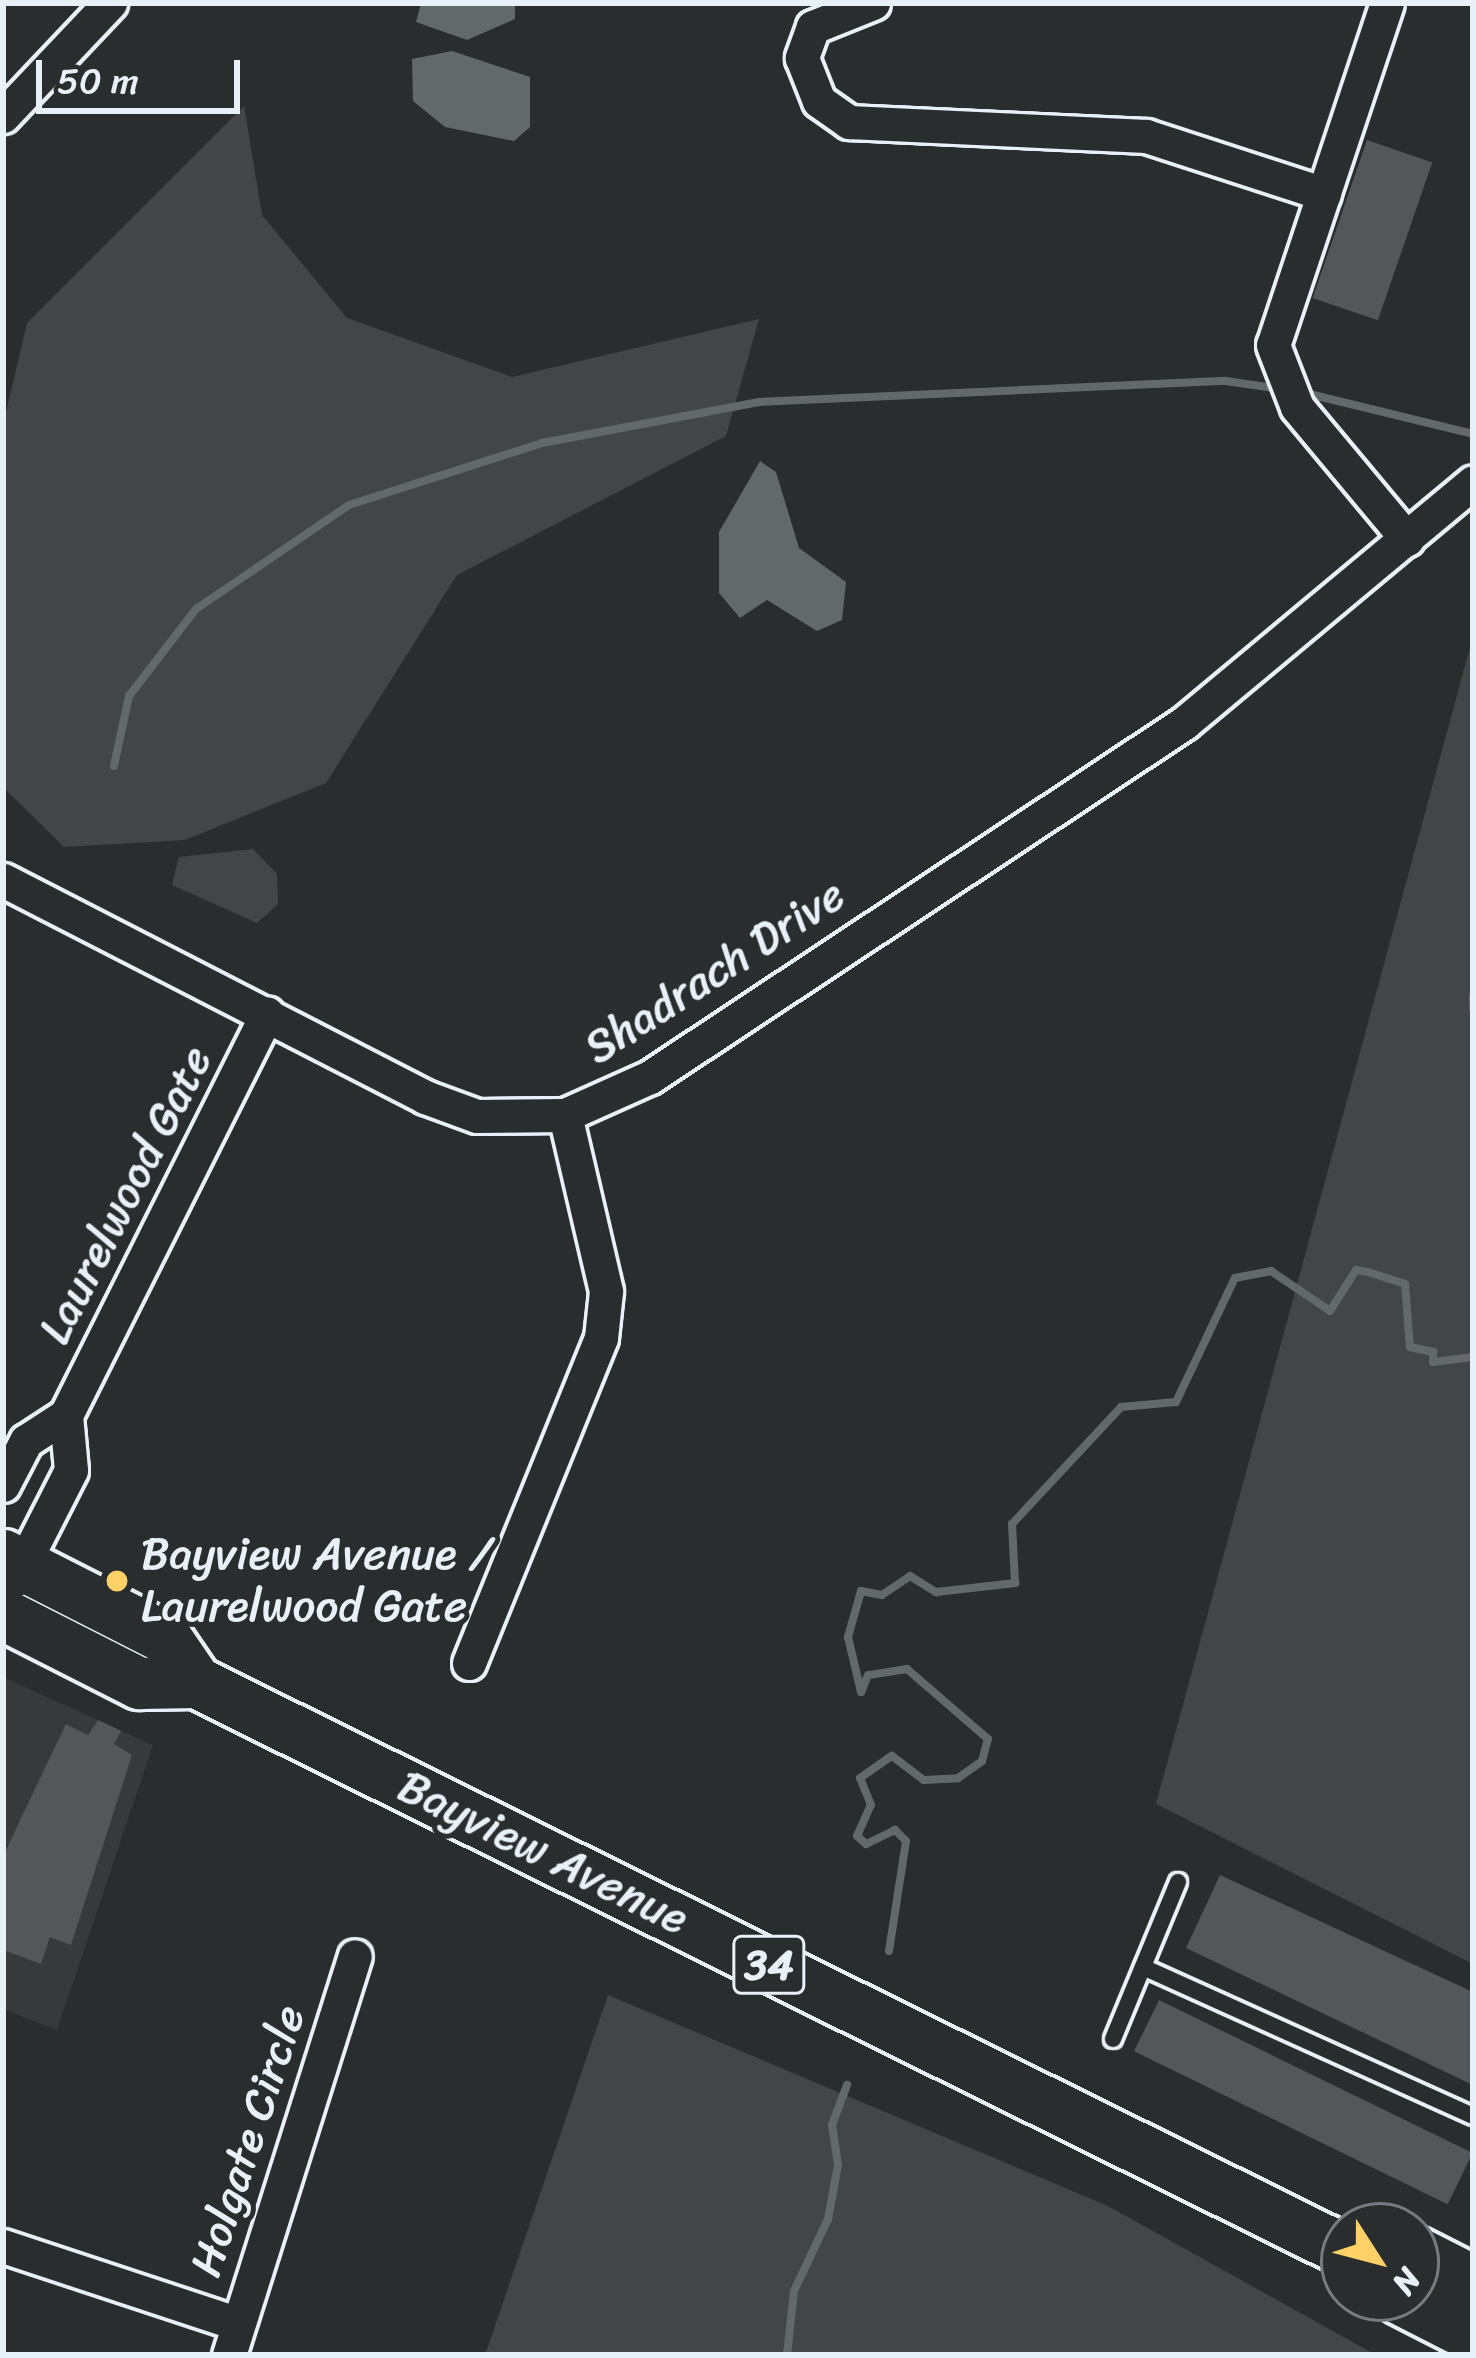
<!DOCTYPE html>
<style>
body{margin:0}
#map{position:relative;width:1476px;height:2358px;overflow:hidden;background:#2a2d2e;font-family:Sriracha,sans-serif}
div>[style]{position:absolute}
.built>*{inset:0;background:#363a3b}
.green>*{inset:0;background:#424648}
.water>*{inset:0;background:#63686b}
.stream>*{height:8px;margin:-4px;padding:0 4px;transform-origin:4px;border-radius:4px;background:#63686b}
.building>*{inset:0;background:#535759;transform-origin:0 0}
.roads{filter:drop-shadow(3px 0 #e8f1f8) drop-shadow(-3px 0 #e8f1f8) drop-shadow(0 3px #e8f1f8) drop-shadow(0 -3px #e8f1f8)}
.lane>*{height:16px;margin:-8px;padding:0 8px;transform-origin:8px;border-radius:8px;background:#2a2d2e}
.street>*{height:33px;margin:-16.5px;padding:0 16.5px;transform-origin:16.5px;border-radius:16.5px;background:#2a2d2e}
.primary>*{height:51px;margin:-25.5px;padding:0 25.5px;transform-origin:25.5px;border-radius:25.5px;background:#2a2d2e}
.dots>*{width:33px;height:33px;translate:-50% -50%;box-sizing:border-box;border:6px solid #2a2d2e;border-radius:50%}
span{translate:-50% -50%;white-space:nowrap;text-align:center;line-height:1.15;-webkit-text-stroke:10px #2a2d2e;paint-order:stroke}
.shield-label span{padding:3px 9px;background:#2a2d2e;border:3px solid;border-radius:9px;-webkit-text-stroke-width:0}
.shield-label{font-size:42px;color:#e8f1f8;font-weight:700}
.street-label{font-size:45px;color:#e8f1f8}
.poi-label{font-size:45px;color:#e8f1f8}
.left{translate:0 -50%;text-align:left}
.frame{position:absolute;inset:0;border:6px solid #e8f1f8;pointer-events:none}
.north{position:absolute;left:1320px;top:2202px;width:120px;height:120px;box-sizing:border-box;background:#2a2d2e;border:3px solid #767b7f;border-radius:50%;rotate:126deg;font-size:33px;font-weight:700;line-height:48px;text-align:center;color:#e8f1f8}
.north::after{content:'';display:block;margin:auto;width:42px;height:54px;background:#ffd166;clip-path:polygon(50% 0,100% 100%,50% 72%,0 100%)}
.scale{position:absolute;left:36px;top:60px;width:204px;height:54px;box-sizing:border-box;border:6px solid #e8f1f8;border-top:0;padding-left:15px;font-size:36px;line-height:42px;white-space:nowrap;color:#e8f1f8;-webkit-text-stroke:9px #2a2d2e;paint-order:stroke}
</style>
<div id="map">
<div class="built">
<div style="clip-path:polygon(3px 1677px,153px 1745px,57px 2030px,3px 2009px)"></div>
</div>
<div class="green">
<div style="clip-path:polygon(244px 106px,262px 215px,347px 318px,512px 377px,759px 319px,726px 436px,457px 575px,326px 783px,185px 840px,64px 847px,3px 787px,3px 425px,27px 323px)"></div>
<div style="clip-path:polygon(1473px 636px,1473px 1964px,1156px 1804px)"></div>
<div style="clip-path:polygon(253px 849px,277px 874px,278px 904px,257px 923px,172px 885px,179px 857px)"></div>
<div style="clip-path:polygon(608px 1995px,1108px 2206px,1376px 2355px,485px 2355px)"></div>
</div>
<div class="water">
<div style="clip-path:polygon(421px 3px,515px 3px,515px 19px,467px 40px,416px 22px)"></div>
<div style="clip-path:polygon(452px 51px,530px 77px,530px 127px,514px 141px,445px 127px,413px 101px,412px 59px)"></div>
<div style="clip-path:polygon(760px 461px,776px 472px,799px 548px,846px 582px,842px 620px,817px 631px,767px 600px,740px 618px,719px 593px,719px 532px)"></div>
</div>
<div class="stream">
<div style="left:1301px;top:392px;width:177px;rotate:13.7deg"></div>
<div style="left:114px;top:766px;width:72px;rotate:-77.9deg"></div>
<div style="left:129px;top:696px;width:110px;rotate:-52.4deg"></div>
<div style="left:196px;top:609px;width:185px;rotate:-34.2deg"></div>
<div style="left:349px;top:505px;width:203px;rotate:-17.8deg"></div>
<div style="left:542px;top:443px;width:221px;rotate:-10.7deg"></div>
<div style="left:759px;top:402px;width:467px;rotate:-2.6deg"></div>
<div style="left:1226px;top:381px;width:55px;rotate:8.4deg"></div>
<div style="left:1473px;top:995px;width:13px;rotate:90deg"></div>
<div style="left:889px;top:1951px;width:111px;rotate:-81.2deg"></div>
<div style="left:906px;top:1841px;width:16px;rotate:-135deg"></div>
<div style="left:895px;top:1830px;width:32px;rotate:154deg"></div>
<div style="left:866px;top:1844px;width:12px;rotate:-138deg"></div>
<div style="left:857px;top:1836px;width:34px;rotate:-66deg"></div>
<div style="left:871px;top:1805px;width:29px;rotate:-112deg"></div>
<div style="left:860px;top:1778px;width:39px;rotate:-35deg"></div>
<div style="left:892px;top:1756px;width:40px;rotate:37deg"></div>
<div style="left:924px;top:1780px;width:34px;rotate:-3deg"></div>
<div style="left:958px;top:1778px;width:29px;rotate:-35deg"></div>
<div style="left:982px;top:1761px;width:23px;rotate:-75deg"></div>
<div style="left:988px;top:1739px;width:107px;rotate:-139.2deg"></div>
<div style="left:907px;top:1669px;width:39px;rotate:171deg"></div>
<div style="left:868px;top:1675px;width:18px;rotate:112deg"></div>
<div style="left:861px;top:1692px;width:57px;rotate:-103.3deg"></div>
<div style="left:848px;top:1637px;width:48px;rotate:-74.2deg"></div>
<div style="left:861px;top:1591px;width:21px;rotate:11deg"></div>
<div style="left:882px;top:1595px;width:34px;rotate:-34deg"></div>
<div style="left:910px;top:1576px;width:31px;rotate:32deg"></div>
<div style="left:936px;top:1592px;width:80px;rotate:-6.5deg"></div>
<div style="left:1015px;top:1583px;width:59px;rotate:-92.9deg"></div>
<div style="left:1012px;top:1524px;width:160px;rotate:-47deg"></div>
<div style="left:1121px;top:1407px;width:55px;rotate:-5.2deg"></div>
<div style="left:1176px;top:1402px;width:137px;rotate:-64.6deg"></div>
<div style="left:1235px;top:1278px;width:37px;rotate:-11deg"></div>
<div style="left:1271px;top:1271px;width:71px;rotate:34.1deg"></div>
<div style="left:1330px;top:1311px;width:49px;rotate:-57.6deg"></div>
<div style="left:1356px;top:1270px;width:12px;rotate:9deg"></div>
<div style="left:1368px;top:1272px;width:39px;rotate:18deg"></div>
<div style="left:1405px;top:1284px;width:63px;rotate:85.5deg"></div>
<div style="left:1410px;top:1347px;width:24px;rotate:12deg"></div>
<div style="left:1433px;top:1352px;width:10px;rotate:90deg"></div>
<div style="left:1433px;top:1362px;width:40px;rotate:-7.1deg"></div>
<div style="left:787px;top:2355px;width:64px;rotate:-83.8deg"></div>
<div style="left:794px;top:2291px;width:80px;rotate:-64.7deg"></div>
<div style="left:828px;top:2219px;width:55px;rotate:-79.5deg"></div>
<div style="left:838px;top:2165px;width:40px;rotate:-98.5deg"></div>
<div style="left:832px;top:2125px;width:43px;rotate:-69.4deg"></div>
</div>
<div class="building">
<div style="left:1367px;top:140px;width:69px;height:167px;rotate:19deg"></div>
<div style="clip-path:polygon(98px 1720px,121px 1731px,114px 1744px,132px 1755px,71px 1945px,50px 1937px,41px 1964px,3px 1950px,3px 1856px,66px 1724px,88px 1735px)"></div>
<div style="clip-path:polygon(1220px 1875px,1473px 1992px,1473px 2085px,1186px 1948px)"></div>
<div style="left:1159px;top:2000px;width:349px;height:57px;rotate:26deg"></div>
</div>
<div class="roads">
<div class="lane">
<div style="left:1143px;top:1967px;width:362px;rotate:24.3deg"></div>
<div style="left:1113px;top:2039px;width:170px;rotate:-67.5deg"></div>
</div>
<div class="street">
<div style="left:873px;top:3px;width:65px;rotate:158.2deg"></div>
<div style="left:813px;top:27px;width:33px;rotate:110deg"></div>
<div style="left:802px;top:58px;width:46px;rotate:68.4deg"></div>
<div style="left:819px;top:101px;width:37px;rotate:35deg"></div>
<div style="left:849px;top:122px;width:297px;rotate:2.7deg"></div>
<div style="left:1146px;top:136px;width:187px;rotate:18deg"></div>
<div style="left:1387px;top:3px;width:360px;rotate:108.4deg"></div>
<div style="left:1273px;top:345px;width:66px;rotate:68.8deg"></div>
<div style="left:1297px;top:407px;width:172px;rotate:50.2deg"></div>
<div style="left:3px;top:116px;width:156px;rotate:-46.6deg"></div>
<div style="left:3px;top:880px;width:475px;rotate:27.2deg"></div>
<div style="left:425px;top:1097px;width:55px;rotate:20.1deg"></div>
<div style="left:477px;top:1116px;width:88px;rotate:-0.7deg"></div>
<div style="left:565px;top:1115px;width:93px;rotate:-24.1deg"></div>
<div style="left:650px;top:1077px;width:641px;rotate:-33.54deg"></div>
<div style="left:1184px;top:723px;width:376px;rotate:-39.8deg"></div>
<div style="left:3px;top:1485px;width:50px;rotate:-62.4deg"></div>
<div style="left:26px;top:1441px;width:48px;rotate:-33deg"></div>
<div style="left:66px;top:1415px;width:449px;rotate:-63.4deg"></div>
<div style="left:15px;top:1580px;width:123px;rotate:-63deg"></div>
<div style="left:71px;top:1470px;width:55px;rotate:-95.2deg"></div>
<div style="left:469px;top:1663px;width:351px;rotate:-67.9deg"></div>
<div style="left:601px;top:1338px;width:47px;rotate:-83.9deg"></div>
<div style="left:606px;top:1291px;width:181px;rotate:-103.1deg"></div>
<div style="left:3px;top:2246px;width:245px;rotate:18.3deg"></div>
<div style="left:229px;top:2355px;width:418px;rotate:-72.5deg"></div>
</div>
<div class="primary">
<div style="left:3px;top:1555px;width:183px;rotate:27deg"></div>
<div style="left:166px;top:1638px;width:53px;rotate:55.7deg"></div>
<div style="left:3px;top:1614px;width:153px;rotate:26.9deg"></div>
<div style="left:139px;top:1683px;width:57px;rotate:-1deg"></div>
<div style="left:196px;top:1682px;width:1281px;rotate:26.32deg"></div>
<div style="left:1416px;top:2252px;width:64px;rotate:27deg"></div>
<div style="left:1399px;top:2298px;width:83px;rotate:27.2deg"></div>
</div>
</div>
<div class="dots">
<div style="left:117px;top:1581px;background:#ffd166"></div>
</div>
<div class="shield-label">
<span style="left:769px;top:1965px">34</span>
</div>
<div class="street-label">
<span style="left:715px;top:972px;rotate:-33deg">Shadrach Drive</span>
<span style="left:126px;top:1195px;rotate:-63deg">Laurelwood Gate</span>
<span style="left:543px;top:1853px;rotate:26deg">Bayview Avenue</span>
<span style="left:248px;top:2141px;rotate:-72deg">Holgate Circle</span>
</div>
<div class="poi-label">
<span class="left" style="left:141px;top:1581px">Bayview Avenue /<br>Laurelwood Gate</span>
</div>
<div class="frame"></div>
<div class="north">N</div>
<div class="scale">50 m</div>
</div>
